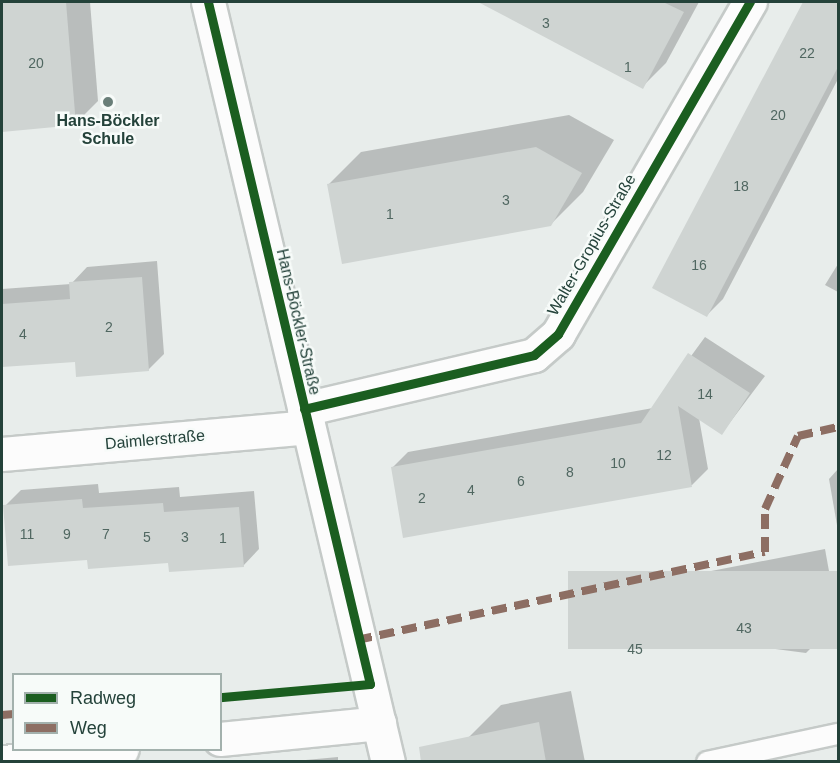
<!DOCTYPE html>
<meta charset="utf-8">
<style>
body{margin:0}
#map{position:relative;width:840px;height:763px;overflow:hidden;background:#e8edeb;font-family:Helvetica,sans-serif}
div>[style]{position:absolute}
.shadow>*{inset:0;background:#0003}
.building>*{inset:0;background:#cfd4d2;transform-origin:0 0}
.roads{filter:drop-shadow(2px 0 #c5cac8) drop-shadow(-2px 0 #c5cac8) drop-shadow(0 2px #c5cac8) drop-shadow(0 -2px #c5cac8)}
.service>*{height:20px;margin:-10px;padding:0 10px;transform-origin:10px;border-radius:10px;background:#fcfcfc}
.minor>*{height:33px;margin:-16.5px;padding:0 16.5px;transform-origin:16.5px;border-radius:16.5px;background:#fcfcfc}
.quiet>*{height:8px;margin-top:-4px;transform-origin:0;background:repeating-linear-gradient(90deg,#8d6e63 0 15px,transparent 0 23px)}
.cycleway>*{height:9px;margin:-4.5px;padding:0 4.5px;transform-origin:4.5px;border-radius:4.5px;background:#1b5e20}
.dots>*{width:16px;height:16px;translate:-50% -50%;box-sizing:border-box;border:3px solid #f7fbf9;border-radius:50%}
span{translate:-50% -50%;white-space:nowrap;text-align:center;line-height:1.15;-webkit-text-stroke:5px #f7fbf9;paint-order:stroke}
.number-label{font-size:14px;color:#506761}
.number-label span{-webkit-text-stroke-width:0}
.poi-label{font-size:16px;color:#24423a;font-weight:700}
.street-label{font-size:16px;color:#24423a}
.frame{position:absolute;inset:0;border:3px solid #24423a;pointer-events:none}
.legend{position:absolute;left:12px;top:673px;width:210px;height:78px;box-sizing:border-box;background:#f7fbf9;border:2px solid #a3b1ad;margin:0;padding:8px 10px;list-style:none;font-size:18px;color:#24423a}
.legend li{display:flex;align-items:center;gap:12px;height:30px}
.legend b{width:30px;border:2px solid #a3b1ad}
</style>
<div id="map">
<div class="shadow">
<div style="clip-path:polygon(2px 2px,90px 2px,98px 101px,76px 123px,2px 130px)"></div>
<div style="clip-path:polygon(481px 2px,699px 2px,666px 63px,642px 87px)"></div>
<div style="clip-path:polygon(805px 2px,838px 2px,838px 79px,723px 299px,707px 315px,654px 288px)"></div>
<div style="clip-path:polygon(569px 115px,614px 140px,583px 192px,550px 225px,329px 184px,361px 152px)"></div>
<div style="clip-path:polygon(157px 261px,164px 354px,148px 370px,77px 360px,2px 366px,2px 289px,71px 284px,87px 267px)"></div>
<div style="clip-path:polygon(838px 264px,838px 292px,825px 285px)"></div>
<div style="clip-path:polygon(705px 337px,765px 376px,722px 433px,699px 418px,708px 469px,692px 485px,404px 537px,392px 468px,408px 452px,653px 408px)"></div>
<div style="clip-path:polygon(838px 469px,838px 531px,829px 479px)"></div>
<div style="clip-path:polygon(98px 484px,99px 493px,179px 487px,180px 497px,254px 491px,259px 549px,243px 566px,88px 558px,5px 506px,21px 490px)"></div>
<div style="clip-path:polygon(825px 549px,838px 621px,806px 653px,575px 623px,608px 591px)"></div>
<div style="clip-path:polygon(571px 691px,585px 762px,473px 762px,469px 737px,501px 705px)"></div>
<div style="clip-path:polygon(338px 757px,338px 762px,284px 762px)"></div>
</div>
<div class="building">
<div style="clip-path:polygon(2px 2px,66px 2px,76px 125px,2px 132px)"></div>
<div style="clip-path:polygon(478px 2px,663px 2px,684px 12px,643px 89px)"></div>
<div style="clip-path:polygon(803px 2px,838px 2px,838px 67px,707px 317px,652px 288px)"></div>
<div style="clip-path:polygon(536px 147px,582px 173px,551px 226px,342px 264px,327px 184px)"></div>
<div style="clip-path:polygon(142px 277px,149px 371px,76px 377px,75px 362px,2px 367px,2px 304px,70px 299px,69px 282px)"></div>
<div style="clip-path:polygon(688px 353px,750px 393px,722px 435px,678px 406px,692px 487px,403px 538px,391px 467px,641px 423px)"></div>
<div style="clip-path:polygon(82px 499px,83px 508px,163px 503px,164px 512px,239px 507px,244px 567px,169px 572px,168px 563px,88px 569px,87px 560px,8px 566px,3px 505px)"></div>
<div style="left:838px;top:571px;width:78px;height:270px;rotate:90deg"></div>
<div style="clip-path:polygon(539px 722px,546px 762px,421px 762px,419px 747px)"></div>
</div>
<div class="roads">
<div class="service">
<div style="left:707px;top:762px;width:134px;rotate:-12.1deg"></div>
</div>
<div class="minor">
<div style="left:208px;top:2px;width:781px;rotate:76.68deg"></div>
<div style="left:304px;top:409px;width:236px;rotate:-13.2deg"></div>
<div style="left:534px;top:355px;width:32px;rotate:-41deg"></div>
<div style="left:558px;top:334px;width:384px;rotate:-60deg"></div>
<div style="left:2px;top:454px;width:307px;rotate:-5deg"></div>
<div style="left:220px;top:739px;width:160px;rotate:-5.7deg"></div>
<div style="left:4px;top:762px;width:118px;rotate:-5.9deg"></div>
</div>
</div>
<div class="quiet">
<div style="left:357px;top:640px;width:417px;rotate:-12.2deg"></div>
<div style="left:765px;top:552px;width:43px;rotate:-90deg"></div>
<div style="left:765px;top:509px;width:80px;rotate:-65.7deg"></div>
<div style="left:798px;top:436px;width:41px;rotate:-12.7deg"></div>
<div style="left:2px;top:715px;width:12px;rotate:-5deg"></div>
</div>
<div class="cycleway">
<div style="left:208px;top:2px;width:701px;rotate:76.64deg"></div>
<div style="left:370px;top:684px;width:151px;rotate:175deg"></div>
<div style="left:304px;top:409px;width:236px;rotate:-13.2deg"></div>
<div style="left:534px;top:355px;width:32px;rotate:-41deg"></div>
<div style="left:558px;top:334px;width:384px;rotate:-60deg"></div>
</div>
<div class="dots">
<div style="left:108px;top:102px;background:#697e78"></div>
</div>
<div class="number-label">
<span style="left:546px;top:23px">3</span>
<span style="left:807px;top:53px">22</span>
<span style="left:36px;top:63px">20</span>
<span style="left:628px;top:67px">1</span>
<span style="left:778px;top:115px">20</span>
<span style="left:741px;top:186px">18</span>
<span style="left:506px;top:200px">3</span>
<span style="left:390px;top:214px">1</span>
<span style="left:699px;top:265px">16</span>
<span style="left:109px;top:327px">2</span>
<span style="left:23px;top:334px">4</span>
<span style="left:705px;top:394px">14</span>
<span style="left:664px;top:455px">12</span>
<span style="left:618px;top:463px">10</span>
<span style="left:570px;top:472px">8</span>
<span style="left:521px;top:481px">6</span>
<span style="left:471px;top:490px">4</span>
<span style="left:422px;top:498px">2</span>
<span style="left:27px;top:534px">11</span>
<span style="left:67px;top:534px">9</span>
<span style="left:106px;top:534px">7</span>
<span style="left:147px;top:537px">5</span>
<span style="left:185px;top:537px">3</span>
<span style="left:223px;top:538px">1</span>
<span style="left:744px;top:628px">43</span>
<span style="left:635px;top:649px">45</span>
</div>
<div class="poi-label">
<span style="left:108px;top:130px">Hans-Böckler<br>Schule</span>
</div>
<div class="street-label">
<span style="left:592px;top:245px;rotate:-60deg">Walter-Gropius-Straße</span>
<span style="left:298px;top:322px;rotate:77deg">Hans-Böckler-Straße</span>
<span style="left:155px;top:440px;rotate:-5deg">Daimlerstraße</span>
</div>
<div class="frame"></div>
<ul class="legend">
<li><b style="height:8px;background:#1b5e20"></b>Radweg</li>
<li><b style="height:8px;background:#8d6e63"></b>Weg</li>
</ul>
</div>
